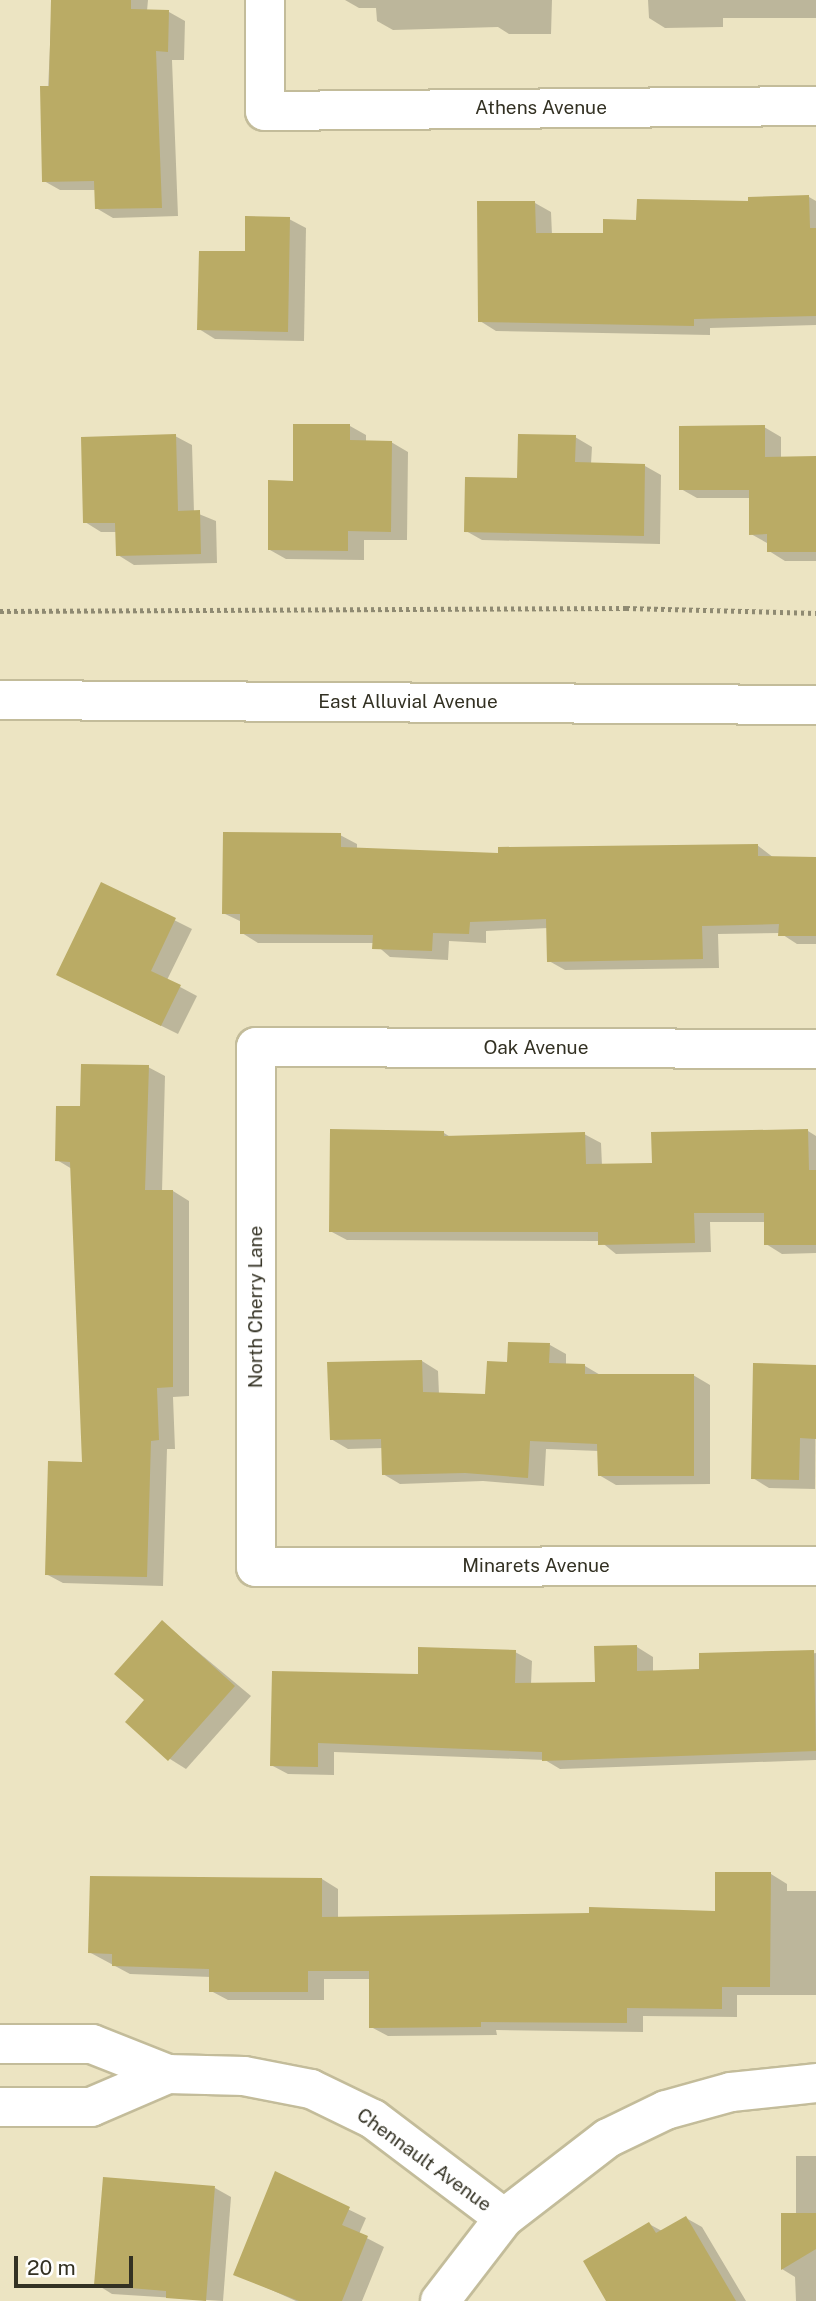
<!DOCTYPE html>
<style>
body{margin:0}
#map{position:relative;width:816px;height:2301px;overflow:hidden;background:#ece4c2;font-family:"Public Sans",sans-serif}
div>[style]{position:absolute}
.shadow>*{inset:0;background:#0003}
.building>*{inset:0;background:#baab65}
.path>*{height:4.5px;margin-top:-2.25px;transform-origin:0;background:repeating-linear-gradient(90deg,#8f8a72 0 3.5px,transparent 0 7px)}
.roads{filter:drop-shadow(2px 0 #c3bc9a) drop-shadow(-2px 0 #c3bc9a) drop-shadow(0 2px #c3bc9a) drop-shadow(0 -2px #c3bc9a)}
.minor>*{height:38px;margin:-19px;padding:0 19px;transform-origin:19px;border-radius:19px;background:#fff}
span{translate:-50% -50%;white-space:nowrap;text-align:center;line-height:1.15;-webkit-text-stroke:5px #fff;paint-order:stroke}
.street-label{font-size:19px;color:#333123}
.scale{position:absolute;left:14px;top:2256px;width:119px;height:32px;box-sizing:border-box;border:4px solid #333123;border-top:0;padding-left:9px;font-size:21px;line-height:24px;white-space:nowrap;color:#333123;-webkit-text-stroke:5px #fff;paint-order:stroke}
</style>
<div id="map">
<div class="shadow">
<div style="clip-path:polygon(52px 0,148px 0,147px 11px,169px 12px,185px 21px,184px 60px,172px 60px,178px 216px,113px 218px,96px 208px,96px 190px,60px 190px,44px 181px)"></div>
<div style="clip-path:polygon(345px 0,552px 0,551px 34px,509px 34px,498px 27px,393px 30px,377px 21px,376px 8px,359px 8px)"></div>
<div style="clip-path:polygon(648px 0,816px 0,816px 18px,723px 18px,723px 27px,665px 28px,649px 18px)"></div>
<div style="clip-path:polygon(809px 197px,816px 201px,816px 325px,710px 328px,710px 335px,496px 331px,480px 321px,535px 203px,551px 212px,552px 235px,604px 235px,638px 221px)"></div>
<div style="clip-path:polygon(289px 219px,306px 228px,304px 341px,215px 339px,199px 329px,246px 253px)"></div>
<div style="clip-path:polygon(350px 426px,366px 435px,366px 442px,391px 442px,408px 452px,407px 540px,364px 540px,364px 560px,286px 559px,270px 550px,295px 483px)"></div>
<div style="clip-path:polygon(764px 427px,781px 437px,781px 458px,816px 458px,816px 561px,785px 561px,769px 551px,767px 543px,751px 534px,751px 498px,697px 498px,681px 489px)"></div>
<div style="clip-path:polygon(175px 436px,192px 445px,194px 512px,216px 521px,217px 563px,134px 565px,118px 555px,117px 532px,101px 532px,85px 522px)"></div>
<div style="clip-path:polygon(575px 437px,592px 447px,591px 464px,645px 466px,661px 475px,660px 544px,482px 540px,466px 531px,519px 480px)"></div>
<div style="clip-path:polygon(340px 835px,357px 844px,357px 849px,500px 855px,757px 845px,774px 858px,816px 858px,816px 944px,797px 944px,780px 933px,718px 934px,719px 968px,565px 970px,549px 961px,548px 928px,486px 931px,486px 943px,449px 941px,448px 960px,390px 957px,374px 943px,258px 943px,242px 933px,242px 922px,223px 913px)"></div>
<div style="clip-path:polygon(102px 884px,192px 929px,167px 980px,197px 996px,178px 1034px,58px 975px)"></div>
<div style="clip-path:polygon(148px 1067px,165px 1076px,162px 1192px,173px 1191px,189px 1201px,189px 1396px,173px 1397px,175px 1449px,167px 1449px,163px 1586px,63px 1583px,46px 1574px,84px 1464px,72px 1169px,57px 1160px,81px 1108px)"></div>
<div style="clip-path:polygon(808px 1131px,816px 1136px,816px 1253px,782px 1254px,766px 1244px,766px 1222px,710px 1222px,711px 1252px,616px 1254px,600px 1241px,347px 1240px,330px 1231px,444px 1133px,452px 1138px,584px 1134px,601px 1143px,602px 1166px,654px 1165px)"></div>
<div style="clip-path:polygon(550px 1345px,566px 1354px,566px 1365px,585px 1366px,602px 1376px,693px 1375px,710px 1385px,710px 1484px,616px 1485px,599px 1475px,599px 1451px,546px 1449px,544px 1486px,483px 1481px,400px 1484px,383px 1474px,383px 1448px,348px 1449px,331px 1439px,422px 1361px,438px 1371px,439px 1394px,487px 1396px,508px 1363px)"></div>
<div style="clip-path:polygon(816px 1365px,815px 1489px,769px 1488px,753px 1478px)"></div>
<div style="clip-path:polygon(162px 1622px,251px 1696px,186px 1769px,170px 1759px,147px 1700px)"></div>
<div style="clip-path:polygon(637px 1647px,653px 1657px,653px 1672px,701px 1671px,816px 1653px,816px 1760px,560px 1769px,545px 1760px,334px 1752px,334px 1775px,288px 1774px,271px 1765px,419px 1676px,515px 1652px,532px 1661px,531px 1684px,597px 1684px)"></div>
<div style="clip-path:polygon(771px 1874px,787px 1884px,787px 1891px,816px 1891px,816px 1995px,737px 1995px,737px 2017px,643px 2016px,643px 2032px,496px 2030px,497px 2035px,388px 2036px,371px 2027px,371px 1979px,324px 1979px,324px 2000px,228px 2000px,211px 1991px,211px 1977px,130px 1974px,89px 1952px,322px 1879px,338px 1889px,338px 1919px,716px 1913px)"></div>
<div style="clip-path:polygon(796px 2156px,816px 2156px,816px 2301px,796px 2301px,795px 2277px,782px 2269px,796px 2214px)"></div>
<div style="clip-path:polygon(276px 2174px,366px 2218px,359px 2234px,384px 2247px,362px 2301px,296px 2301px,236px 2274px)"></div>
<div style="clip-path:polygon(215px 2188px,231px 2197px,223px 2301px,112px 2294px,96px 2284px)"></div>
<div style="clip-path:polygon(686px 2218px,702px 2227px,746px 2301px,608px 2301px,649px 2224px,662px 2231px)"></div>
</div>
<div class="building">
<div style="clip-path:polygon(51px 0,131px 0,131px 9px,169px 10px,168px 52px,156px 51px,162px 208px,95px 209px,94px 181px,42px 182px,40px 86px,49px 86px)"></div>
<div style="clip-path:polygon(809px 195px,810px 228px,816px 228px,816px 316px,694px 319px,694px 326px,478px 322px,477px 201px,535px 201px,536px 233px,603px 233px,603px 219px,636px 220px,637px 199px,748px 201px,748px 197px)"></div>
<div style="clip-path:polygon(245px 216px,290px 217px,288px 332px,197px 330px,199px 251px,245px 251px)"></div>
<div style="clip-path:polygon(293px 424px,350px 424px,350px 440px,392px 441px,391px 532px,348px 531px,348px 551px,268px 550px,268px 480px,293px 481px)"></div>
<div style="clip-path:polygon(765px 425px,765px 457px,816px 456px,816px 552px,767px 552px,767px 534px,749px 535px,749px 490px,679px 490px,679px 426px)"></div>
<div style="clip-path:polygon(176px 434px,178px 511px,200px 510px,201px 554px,116px 556px,115px 523px,83px 523px,81px 437px)"></div>
<div style="clip-path:polygon(518px 434px,576px 435px,575px 462px,645px 464px,644px 536px,464px 532px,465px 477px,517px 478px)"></div>
<div style="clip-path:polygon(223px 832px,341px 833px,341px 847px,498px 853px,498px 847px,758px 844px,758px 856px,816px 857px,816px 936px,778px 936px,779px 924px,702px 926px,703px 959px,547px 962px,546px 919px,470px 922px,469px 934px,433px 933px,432px 951px,372px 949px,373px 935px,240px 934px,240px 914px,222px 914px)"></div>
<div style="clip-path:polygon(101px 882px,176px 918px,151px 971px,181px 985px,161px 1026px,56px 975px)"></div>
<div style="clip-path:polygon(81px 1064px,149px 1065px,145px 1190px,173px 1190px,173px 1387px,157px 1388px,159px 1440px,151px 1441px,147px 1577px,45px 1575px,48px 1461px,82px 1462px,70px 1162px,55px 1161px,56px 1106px,80px 1106px)"></div>
<div style="clip-path:polygon(330px 1129px,444px 1131px,444px 1136px,585px 1132px,586px 1164px,652px 1163px,651px 1132px,808px 1129px,809px 1170px,816px 1170px,816px 1245px,764px 1245px,764px 1213px,694px 1213px,695px 1243px,598px 1245px,598px 1232px,329px 1232px)"></div>
<div style="clip-path:polygon(508px 1342px,550px 1343px,549px 1363px,585px 1364px,585px 1374px,694px 1374px,694px 1476px,598px 1476px,597px 1444px,530px 1441px,528px 1478px,465px 1473px,382px 1475px,381px 1439px,330px 1440px,327px 1362px,422px 1360px,423px 1392px,485px 1394px,487px 1361px,507px 1362px)"></div>
<div style="clip-path:polygon(753px 1363px,816px 1365px,816px 1439px,800px 1438px,799px 1480px,751px 1479px)"></div>
<div style="clip-path:polygon(162px 1620px,235px 1686px,168px 1761px,125px 1722px,144px 1700px,114px 1674px)"></div>
<div style="clip-path:polygon(637px 1645px,637px 1671px,699px 1669px,699px 1653px,814px 1650px,816px 1751px,542px 1761px,542px 1752px,318px 1743px,318px 1767px,270px 1766px,272px 1671px,418px 1674px,418px 1647px,516px 1650px,515px 1683px,595px 1682px,594px 1646px)"></div>
<div style="clip-path:polygon(715px 1872px,771px 1872px,770px 1987px,722px 1987px,722px 2009px,627px 2008px,627px 2023px,481px 2022px,481px 2027px,369px 2028px,369px 1971px,308px 1971px,308px 1992px,209px 1992px,209px 1969px,112px 1966px,112px 1954px,88px 1953px,90px 1876px,322px 1878px,322px 1917px,589px 1913px,589px 1907px,715px 1911px)"></div>
<div style="clip-path:polygon(275px 2171px,350px 2207px,342px 2225px,368px 2236px,342px 2301px,299px 2301px,233px 2275px)"></div>
<div style="clip-path:polygon(103px 2177px,215px 2186px,206px 2301px,166px 2298px,166px 2291px,94px 2285px)"></div>
<div style="clip-path:polygon(781px 2213px,816px 2213px,816px 2249px,781px 2270px)"></div>
<div style="clip-path:polygon(686px 2216px,736px 2301px,606px 2301px,583px 2261px,649px 2222px,656px 2233px)"></div>
</div>
<div class="path">
<div style="left:0;top:611px;width:626px;rotate:-0.27deg"></div>
<div style="left:626px;top:608px;width:190px;rotate:1.5deg"></div>
</div>
<div class="roads">
<div class="minor">
<div style="left:265px;top:0;width:111px;rotate:90deg"></div>
<div style="left:265px;top:111px;width:551px;rotate:-0.52deg"></div>
<div style="left:0;top:700px;width:816px;rotate:0.35deg"></div>
<div style="left:816px;top:1049px;width:560px;rotate:-179.8deg"></div>
<div style="left:256px;top:1047px;width:520px;rotate:90deg"></div>
<div style="left:256px;top:1567px;width:560px;rotate:-0.1deg"></div>
<div style="left:0;top:2044px;width:92px"></div>
<div style="left:92px;top:2044px;width:82px;rotate:21.5deg"></div>
<div style="left:168px;top:2074px;width:76px;rotate:1.5deg"></div>
<div style="left:244px;top:2076px;width:68px;rotate:11deg"></div>
<div style="left:311px;top:2089px;width:69px;rotate:25.8deg"></div>
<div style="left:373px;top:2119px;width:164px;rotate:37.1deg"></div>
<div style="left:504px;top:2218px;width:131px;rotate:-37.6deg"></div>
<div style="left:608px;top:2138px;width:64px;rotate:-25.8deg"></div>
<div style="left:666px;top:2110px;width:67px;rotate:-15.5deg"></div>
<div style="left:731px;top:2092px;width:85px;rotate:-6deg"></div>
<div style="left:0;top:2107px;width:91px"></div>
<div style="left:91px;top:2107px;width:84px;rotate:-23.2deg"></div>
<div style="left:440px;top:2301px;width:105px;rotate:-52.4deg"></div>
</div>
</div>
<div class="street-label">
<span style="left:541px;top:108px">Athens Avenue</span>
<span style="left:408px;top:702px">East Alluvial Avenue</span>
<span style="left:536px;top:1048px">Oak Avenue</span>
<span style="left:256px;top:1307px;rotate:-90deg">North Cherry Lane</span>
<span style="left:536px;top:1566px">Minarets Avenue</span>
<span style="left:424px;top:2160px;rotate:36deg">Chennault Avenue</span>
</div>
<div class="scale">20 m</div>
</div>
